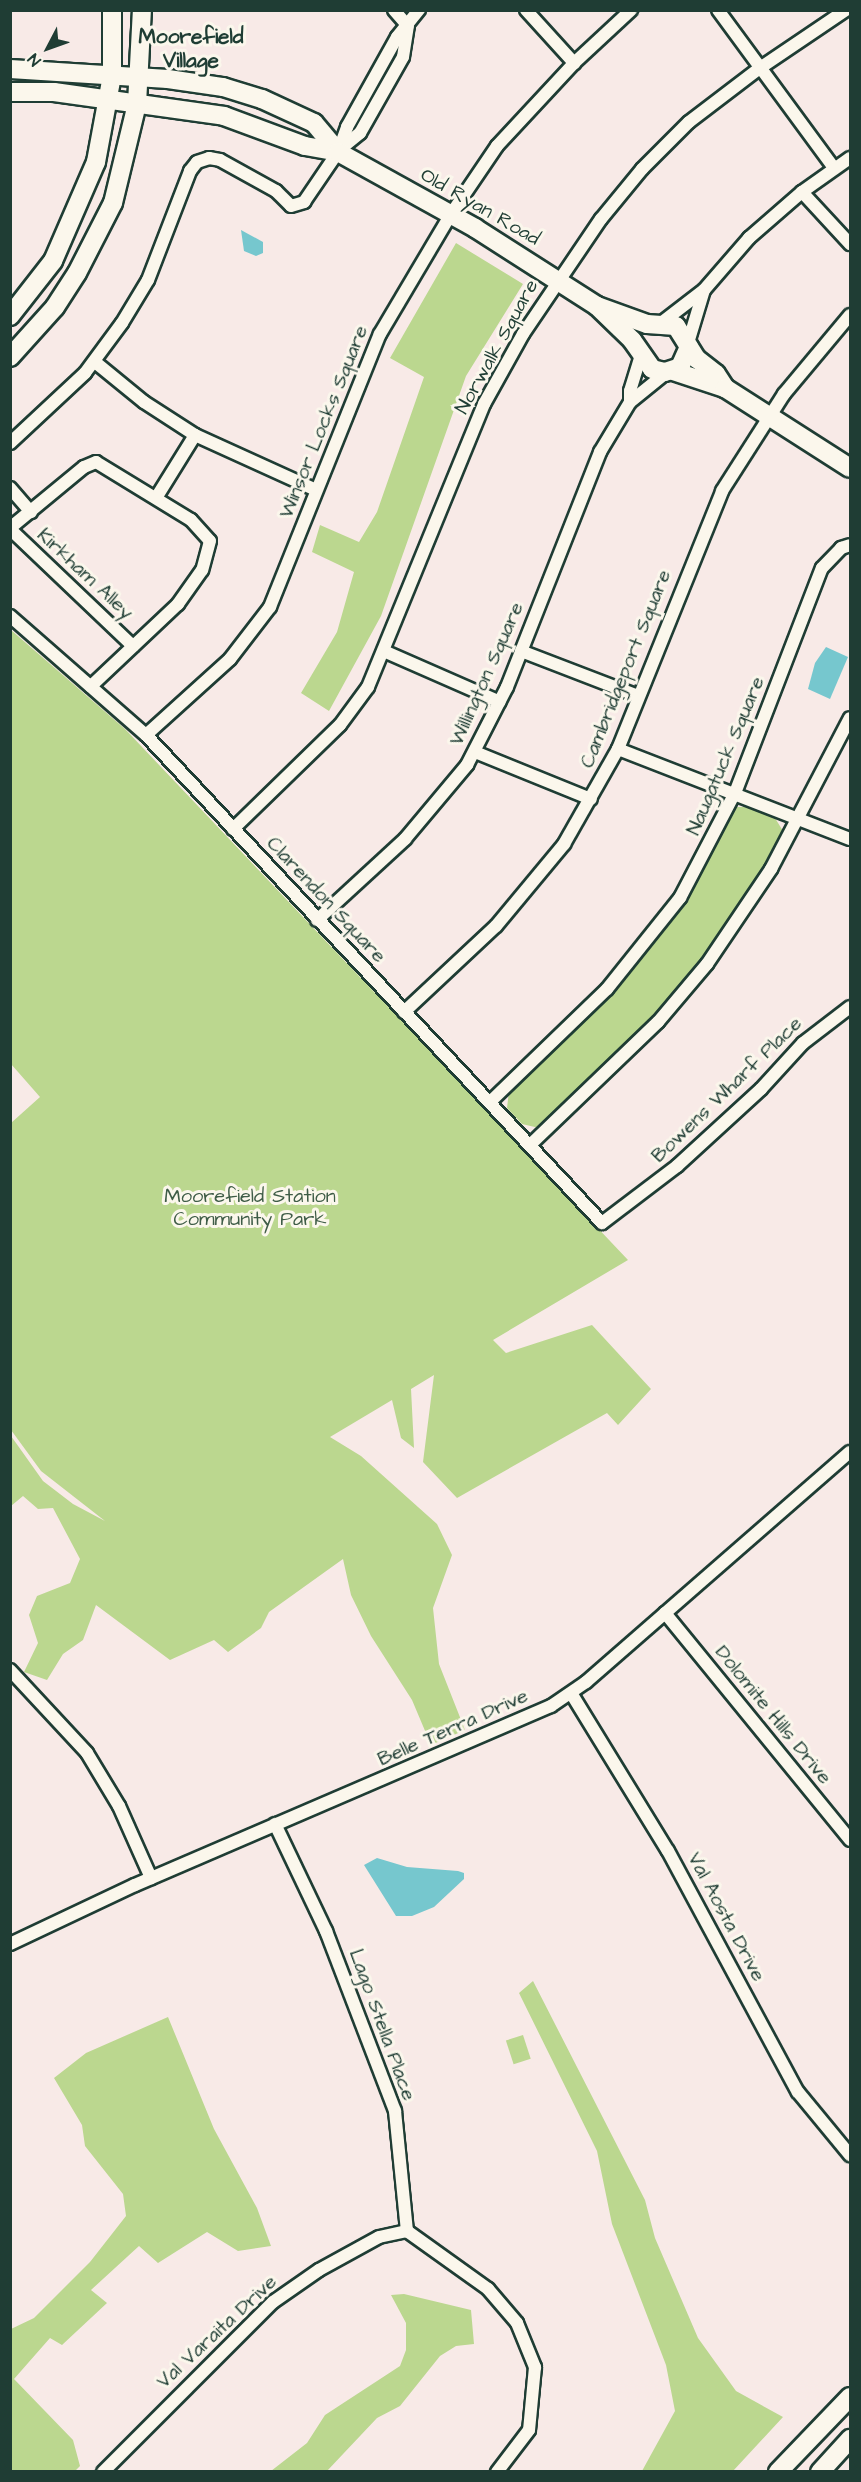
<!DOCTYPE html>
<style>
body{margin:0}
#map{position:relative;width:861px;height:2482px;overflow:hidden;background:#f8eae7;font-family:"Architects Daughter",sans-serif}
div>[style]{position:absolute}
.green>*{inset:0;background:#bbd78f;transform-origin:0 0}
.water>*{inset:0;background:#76c7ce}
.roads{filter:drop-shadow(2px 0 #1f3d34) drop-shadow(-2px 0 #1f3d34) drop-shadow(0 2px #1f3d34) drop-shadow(0 -2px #1f3d34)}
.street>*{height:12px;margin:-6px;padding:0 6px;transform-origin:6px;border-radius:6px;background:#fbf7ec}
.secondary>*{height:18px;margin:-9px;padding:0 9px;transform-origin:9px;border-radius:9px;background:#fbf7ec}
span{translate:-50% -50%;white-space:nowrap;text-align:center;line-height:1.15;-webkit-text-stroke:6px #fbf7ec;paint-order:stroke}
.street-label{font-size:20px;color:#1f3d34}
.park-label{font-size:20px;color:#3e5c46}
.neighbourhood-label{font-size:21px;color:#1f3d34;font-weight:700}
.frame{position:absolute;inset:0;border:12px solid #1f3d34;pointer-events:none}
.north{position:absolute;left:18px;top:18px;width:60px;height:60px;-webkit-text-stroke:4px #fbf7ec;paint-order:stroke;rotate:229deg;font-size:16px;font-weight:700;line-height:24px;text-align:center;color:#1f3d34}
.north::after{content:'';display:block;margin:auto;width:21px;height:27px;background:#1f3d34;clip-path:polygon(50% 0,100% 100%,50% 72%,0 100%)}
</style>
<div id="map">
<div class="green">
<div style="clip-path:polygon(456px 243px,523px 284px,466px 376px,381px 616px,329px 711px,301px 693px,337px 632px,354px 572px,312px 552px,320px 525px,359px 542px,377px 512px,424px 377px,390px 358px)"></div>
<div style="clip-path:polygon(11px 630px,125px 729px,628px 1260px,493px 1340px,506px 1353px,592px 1325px,651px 1389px,618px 1425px,607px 1413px,457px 1498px,423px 1462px,434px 1375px,411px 1389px,414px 1448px,401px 1438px,392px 1400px,330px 1437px,361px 1456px,437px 1524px,452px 1555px,433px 1608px,439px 1664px,465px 1730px,431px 1745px,412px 1700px,371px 1636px,351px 1595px,343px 1559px,269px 1612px,261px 1628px,228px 1652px,214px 1640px,170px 1660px,96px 1605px,83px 1640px,63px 1654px,47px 1680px,24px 1672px,38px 1643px,29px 1615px,37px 1596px,70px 1583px,80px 1559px,53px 1508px,38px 1509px,23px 1496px,11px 1506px,11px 1436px,43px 1481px,73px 1504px,105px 1521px,41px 1471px,11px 1430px,11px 1123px,40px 1097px,11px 1064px)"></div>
<div style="clip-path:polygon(737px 807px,751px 807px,775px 818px,783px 831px,737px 914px,694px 972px,643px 1029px,539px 1128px,522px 1124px,507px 1108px,509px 1091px,638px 962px,676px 912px)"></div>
<div style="clip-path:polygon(533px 1981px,645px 2200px,655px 2238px,698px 2338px,736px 2391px,783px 2417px,733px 2471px,642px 2471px,675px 2411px,666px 2365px,612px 2224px,597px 2151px,519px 1993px)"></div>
<div style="clip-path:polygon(168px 2017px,214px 2129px,257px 2208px,271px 2246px,238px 2251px,207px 2232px,158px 2263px,139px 2246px,91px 2290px,107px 2303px,62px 2345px,50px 2338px,14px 2379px,73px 2440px,80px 2466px,75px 2471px,11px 2471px,11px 2329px,34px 2318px,90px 2262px,126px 2216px,123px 2194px,85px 2146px,82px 2125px,54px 2078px,86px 2053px)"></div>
<div style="left:523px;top:2035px;width:25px;height:18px;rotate:72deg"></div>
<div style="clip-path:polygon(404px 2294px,471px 2310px,474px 2344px,456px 2346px,440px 2356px,400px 2406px,377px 2418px,327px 2471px,271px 2471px,307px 2443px,325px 2415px,400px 2366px,406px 2350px,406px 2323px,391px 2295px)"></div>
</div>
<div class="water">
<div style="clip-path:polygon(241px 230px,263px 242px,263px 253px,256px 256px,244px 251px)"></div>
<div style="clip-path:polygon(826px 647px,848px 657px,830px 699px,808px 689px,815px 663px)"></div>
<div style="clip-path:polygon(377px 1858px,407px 1867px,458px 1871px,464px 1873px,464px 1879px,434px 1907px,412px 1916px,396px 1916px,364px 1865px)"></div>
</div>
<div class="roads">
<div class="street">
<div style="left:394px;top:10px;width:21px;rotate:49deg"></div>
<div style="left:526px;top:10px;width:72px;rotate:47.8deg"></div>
<div style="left:718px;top:10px;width:196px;rotate:53.7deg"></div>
<div style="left:339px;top:150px;width:27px;rotate:-39deg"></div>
<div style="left:360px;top:133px;width:87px;rotate:-60.5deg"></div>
<div style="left:403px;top:57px;width:31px;rotate:-81deg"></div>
<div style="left:802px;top:192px;width:71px;rotate:47.3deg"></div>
<div style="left:661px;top:323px;width:54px;rotate:-37.5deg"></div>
<div style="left:704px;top:290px;width:69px;rotate:-49.1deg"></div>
<div style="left:749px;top:238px;width:70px;rotate:-41deg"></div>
<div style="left:802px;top:192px;width:59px;rotate:-35.3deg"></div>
<div style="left:688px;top:343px;width:55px;rotate:-73.2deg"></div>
<div style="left:95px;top:362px;width:63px;rotate:39.2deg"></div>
<div style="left:144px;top:402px;width:61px;rotate:32.9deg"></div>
<div style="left:195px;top:435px;width:133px;rotate:24.4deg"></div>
<div style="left:630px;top:402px;width:11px;rotate:-90deg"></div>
<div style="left:630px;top:391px;width:38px;rotate:-73deg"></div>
<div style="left:10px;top:443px;width:103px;rotate:-43deg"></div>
<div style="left:85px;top:373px;width:62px;rotate:-53.5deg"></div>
<div style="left:122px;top:323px;width:50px;rotate:-58.8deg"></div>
<div style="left:148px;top:280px;width:117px;rotate:-68.9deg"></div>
<div style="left:190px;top:171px;width:11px;rotate:-52deg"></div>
<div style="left:197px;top:162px;width:13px;rotate:-18deg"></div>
<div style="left:209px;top:158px;width:11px;rotate:10deg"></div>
<div style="left:220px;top:160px;width:64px;rotate:29deg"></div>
<div style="left:276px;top:191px;width:21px;rotate:45deg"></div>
<div style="left:291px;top:206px;width:14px;rotate:-17deg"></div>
<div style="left:304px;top:202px;width:60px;rotate:-55.8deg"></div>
<div style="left:338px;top:152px;width:27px;rotate:-70deg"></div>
<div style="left:347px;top:127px;width:103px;rotate:-60.9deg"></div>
<div style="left:397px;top:37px;width:35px;rotate:-51deg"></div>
<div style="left:10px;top:488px;width:32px;rotate:49deg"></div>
<div style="left:156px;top:498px;width:74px;rotate:-58.2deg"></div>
<div style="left:10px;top:528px;width:96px;rotate:-39.5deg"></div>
<div style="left:84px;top:467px;width:13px;rotate:-23deg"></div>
<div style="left:96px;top:462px;width:111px;rotate:31.4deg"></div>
<div style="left:191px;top:520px;width:28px;rotate:48deg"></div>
<div style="left:210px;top:541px;width:30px;rotate:105deg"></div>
<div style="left:202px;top:570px;width:42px;rotate:125.2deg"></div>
<div style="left:178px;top:604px;width:120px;rotate:136.7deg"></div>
<div style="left:10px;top:529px;width:170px;rotate:43.6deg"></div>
<div style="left:10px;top:616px;width:181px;rotate:41.2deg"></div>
<div style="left:146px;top:735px;width:668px;rotate:46.94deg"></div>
<div style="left:602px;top:1223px;width:94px;rotate:-37.2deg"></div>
<div style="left:677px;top:1166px;width:114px;rotate:-42.5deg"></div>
<div style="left:761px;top:1089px;width:62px;rotate:-47.6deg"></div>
<div style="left:803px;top:1043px;width:59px;rotate:-37.5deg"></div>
<div style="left:521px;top:651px;width:125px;rotate:21deg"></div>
<div style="left:386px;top:652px;width:124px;rotate:23.7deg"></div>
<div style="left:146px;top:735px;width:113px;rotate:-42.1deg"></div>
<div style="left:230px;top:659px;width:66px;rotate:-52.4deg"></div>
<div style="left:270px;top:607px;width:294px;rotate:-68.1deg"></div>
<div style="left:380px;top:334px;width:139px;rotate:-59.4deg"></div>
<div style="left:451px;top:214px;width:82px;rotate:-55.9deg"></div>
<div style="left:497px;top:146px;width:113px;rotate:-47.1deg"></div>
<div style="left:574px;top:63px;width:78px;rotate:-42.9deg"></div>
<div style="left:618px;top:749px;width:249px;rotate:21.2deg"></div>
<div style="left:475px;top:752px;width:125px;rotate:22.1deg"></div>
<div style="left:233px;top:829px;width:149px;rotate:-44.2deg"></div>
<div style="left:340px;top:725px;width:47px;rotate:-53.6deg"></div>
<div style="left:368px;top:687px;width:306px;rotate:-67.7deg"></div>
<div style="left:484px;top:404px;width:80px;rotate:-60.9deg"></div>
<div style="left:523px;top:334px;width:139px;rotate:-55.9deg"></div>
<div style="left:601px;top:219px;width:65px;rotate:-50.6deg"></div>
<div style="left:642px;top:169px;width:66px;rotate:-45deg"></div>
<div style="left:689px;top:122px;width:89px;rotate:-37.3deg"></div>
<div style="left:760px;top:68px;width:104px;rotate:-34deg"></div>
<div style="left:317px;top:920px;width:120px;rotate:-42.6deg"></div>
<div style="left:405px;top:839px;width:97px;rotate:-50deg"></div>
<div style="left:467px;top:765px;width:88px;rotate:-62.9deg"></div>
<div style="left:507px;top:687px;width:253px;rotate:-68.4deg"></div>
<div style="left:600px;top:452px;width:58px;rotate:-59deg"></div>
<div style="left:630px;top:402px;width:48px;rotate:-39deg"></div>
<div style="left:404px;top:1012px;width:126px;rotate:-43.1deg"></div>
<div style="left:496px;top:926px;width:107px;rotate:-50.3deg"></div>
<div style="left:564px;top:844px;width:109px;rotate:-60.4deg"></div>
<div style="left:618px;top:749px;width:278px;rotate:-68deg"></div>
<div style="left:722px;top:491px;width:115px;rotate:-57.4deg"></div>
<div style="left:784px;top:394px;width:103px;rotate:-50.1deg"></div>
<div style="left:490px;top:1102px;width:163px;rotate:-44deg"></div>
<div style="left:607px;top:989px;width:117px;rotate:-51.3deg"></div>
<div style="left:680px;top:898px;width:119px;rotate:-62.4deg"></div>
<div style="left:735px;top:793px;width:241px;rotate:-68.9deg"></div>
<div style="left:822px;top:568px;width:28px;rotate:-46deg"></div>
<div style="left:841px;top:548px;width:9px;rotate:-18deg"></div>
<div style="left:530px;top:1145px;width:178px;rotate:-43.9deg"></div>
<div style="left:658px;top:1022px;width:76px;rotate:-49.8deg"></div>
<div style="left:707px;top:964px;width:115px;rotate:-56deg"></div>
<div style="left:771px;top:869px;width:170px;rotate:-62.4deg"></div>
<div style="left:665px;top:1613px;width:293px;rotate:50.8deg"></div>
<div style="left:10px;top:1670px;width:113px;rotate:47.1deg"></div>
<div style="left:87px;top:1753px;width:62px;rotate:58.9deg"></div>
<div style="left:119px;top:1806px;width:79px;rotate:66deg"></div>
<div style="left:571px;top:1693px;width:185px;rotate:58.5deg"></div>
<div style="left:668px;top:1851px;width:274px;rotate:61.7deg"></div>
<div style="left:798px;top:2092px;width:82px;rotate:50.5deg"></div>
<div style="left:275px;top:1824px;width:119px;rotate:64.5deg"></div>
<div style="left:326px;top:1931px;width:193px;rotate:69deg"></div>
<div style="left:395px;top:2111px;width:121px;rotate:84.3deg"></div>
<div style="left:407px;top:2231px;width:100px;rotate:35.6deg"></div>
<div style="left:488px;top:2289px;width:45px;rotate:49.5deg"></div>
<div style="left:517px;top:2323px;width:48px;rotate:67.8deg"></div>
<div style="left:535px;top:2367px;width:63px;rotate:95.4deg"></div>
<div style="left:529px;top:2430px;width:53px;rotate:127.3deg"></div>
<div style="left:10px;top:1944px;width:138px;rotate:-25.3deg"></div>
<div style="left:135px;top:1885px;width:453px;rotate:-23.3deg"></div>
<div style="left:551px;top:1706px;width:42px;rotate:-34.4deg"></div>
<div style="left:586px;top:1682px;width:350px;rotate:-41.1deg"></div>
<div style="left:103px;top:2472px;width:240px;rotate:-45deg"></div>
<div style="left:273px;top:2302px;width:56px;rotate:-34.8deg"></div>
<div style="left:319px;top:2270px;width:68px;rotate:-28.8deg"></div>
<div style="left:379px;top:2237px;width:29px;rotate:-12deg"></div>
</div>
<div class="secondary">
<div style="left:10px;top:69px;width:158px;rotate:3.6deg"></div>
<div style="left:168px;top:79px;width:56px;rotate:8.3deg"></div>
<div style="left:223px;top:87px;width:41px;rotate:17.1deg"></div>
<div style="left:262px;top:99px;width:57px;rotate:24.8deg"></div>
<div style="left:314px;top:123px;width:38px;rotate:50deg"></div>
<div style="left:10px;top:92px;width:44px"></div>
<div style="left:54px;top:92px;width:172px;rotate:8deg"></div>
<div style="left:224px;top:116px;width:86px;rotate:20.3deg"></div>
<div style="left:305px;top:146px;width:34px;rotate:10deg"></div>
<div style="left:338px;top:152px;width:157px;rotate:29deg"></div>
<div style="left:475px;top:228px;width:145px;rotate:32.6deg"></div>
<div style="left:597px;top:306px;width:49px;rotate:44.2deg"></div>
<div style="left:632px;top:340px;width:35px;rotate:55deg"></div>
<div style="left:652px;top:369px;width:13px;rotate:13deg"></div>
<div style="left:665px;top:372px;width:16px;rotate:-18deg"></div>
<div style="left:680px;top:367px;width:22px;rotate:-66deg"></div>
<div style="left:597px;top:306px;width:53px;rotate:19.8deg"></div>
<div style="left:647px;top:324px;width:29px;rotate:4deg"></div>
<div style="left:676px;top:326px;width:39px;rotate:58deg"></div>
<div style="left:697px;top:359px;width:24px;rotate:38deg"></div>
<div style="left:716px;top:374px;width:17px;rotate:57deg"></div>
<div style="left:10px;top:316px;width:70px;rotate:-52deg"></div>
<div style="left:53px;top:261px;width:108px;rotate:-66.5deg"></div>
<div style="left:96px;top:162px;width:87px;rotate:-79.5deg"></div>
<div style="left:112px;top:76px;width:66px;rotate:-90deg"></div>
<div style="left:10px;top:357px;width:67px;rotate:-48deg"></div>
<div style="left:55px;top:307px;width:40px;rotate:-57.1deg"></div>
<div style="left:77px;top:273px;width:79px;rotate:-62.8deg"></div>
<div style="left:113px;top:203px;width:102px;rotate:-76.4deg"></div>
<div style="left:137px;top:104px;width:94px;rotate:-87deg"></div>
<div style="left:673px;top:371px;width:55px;rotate:18.1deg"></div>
<div style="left:725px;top:388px;width:148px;rotate:32.6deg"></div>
<div style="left:778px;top:2472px;width:104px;rotate:-46.2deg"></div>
<div style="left:820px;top:2472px;width:45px;rotate:-47.7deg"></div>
</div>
</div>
<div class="street-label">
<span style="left:480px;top:207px;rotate:30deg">Old Ryan Road</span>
<span style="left:497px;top:347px;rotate:-61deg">Norwalk Square</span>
<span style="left:324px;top:422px;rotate:-68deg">Winsor Locks Square</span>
<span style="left:85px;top:574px;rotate:43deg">Kirkham Alley</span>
<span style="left:626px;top:669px;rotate:-68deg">Cambridgeport Square</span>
<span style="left:487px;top:674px;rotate:-66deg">Willington Square</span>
<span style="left:726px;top:756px;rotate:-67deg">Naugatuck Square</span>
<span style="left:326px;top:900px;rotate:47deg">Clarendon Square</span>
<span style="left:727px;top:1090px;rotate:-44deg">Bowens Wharf Place</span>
<span style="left:773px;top:1715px;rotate:51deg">Dolomite Hills Drive</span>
<span style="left:453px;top:1728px;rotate:-24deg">Belle Terra Drive</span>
<span style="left:726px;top:1917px;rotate:62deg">Val Aosta Drive</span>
<span style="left:382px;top:2025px;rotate:70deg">Lago Stella Place</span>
<span style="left:217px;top:2332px;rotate:-43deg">Val Varaita Drive</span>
</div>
<div class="park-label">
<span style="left:250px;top:1208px">Moorefield Station<br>Community Park</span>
</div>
<div class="neighbourhood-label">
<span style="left:191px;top:49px">Moorefield<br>Village</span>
</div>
<div class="frame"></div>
<div class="north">N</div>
</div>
